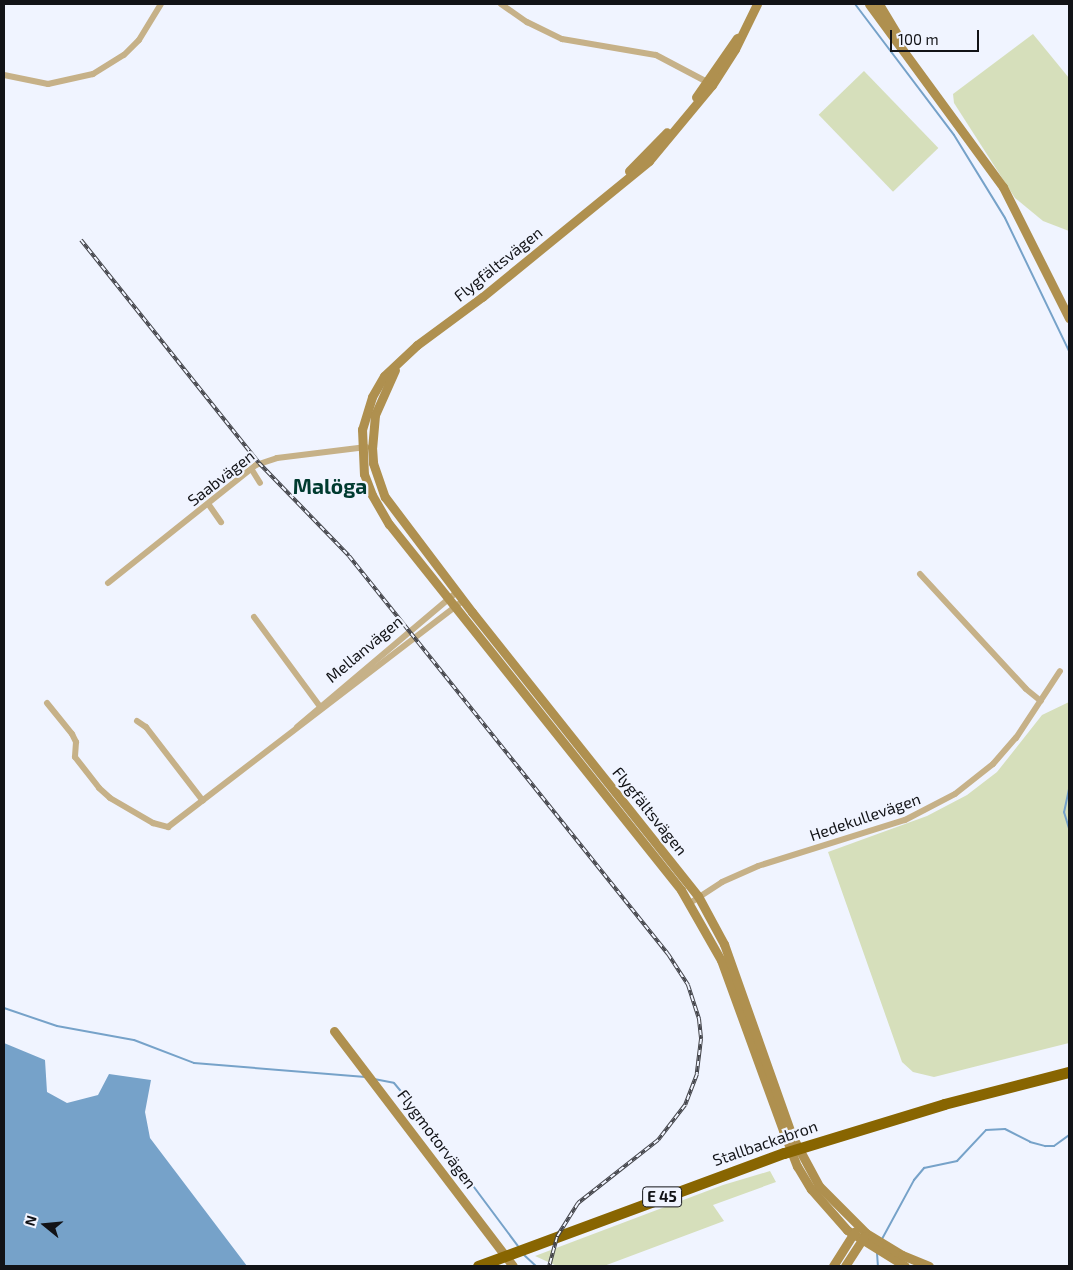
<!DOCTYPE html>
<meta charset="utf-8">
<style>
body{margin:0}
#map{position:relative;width:1073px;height:1270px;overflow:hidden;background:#f0f4ff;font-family:"Exo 2",sans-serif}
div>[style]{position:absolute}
.green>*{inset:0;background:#d6dfbb;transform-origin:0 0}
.water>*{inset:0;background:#76a2c9}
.stream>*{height:2px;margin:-1px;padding:0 1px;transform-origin:1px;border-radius:1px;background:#76a2c9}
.street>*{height:6px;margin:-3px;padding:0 3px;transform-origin:3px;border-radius:3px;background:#c6b188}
.secondary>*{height:9px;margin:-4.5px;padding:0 4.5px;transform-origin:4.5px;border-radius:4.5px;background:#af904f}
.highway>*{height:11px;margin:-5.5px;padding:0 5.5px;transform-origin:5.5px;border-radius:5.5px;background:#886501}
.rail>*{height:4px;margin-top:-2px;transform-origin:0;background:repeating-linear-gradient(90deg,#f0f4ff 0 5.5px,#43444a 0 11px);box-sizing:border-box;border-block:1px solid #43444a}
span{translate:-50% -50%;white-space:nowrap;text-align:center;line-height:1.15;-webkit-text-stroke:4.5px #f0f4ff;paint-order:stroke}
.shield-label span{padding:1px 4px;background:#f0f4ff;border:1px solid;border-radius:4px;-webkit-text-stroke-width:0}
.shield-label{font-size:15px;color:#121317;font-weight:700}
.street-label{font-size:16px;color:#121317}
.district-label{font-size:21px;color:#003b30;font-weight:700}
.frame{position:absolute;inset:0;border:5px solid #121317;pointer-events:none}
.north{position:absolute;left:20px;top:1200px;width:50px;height:50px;-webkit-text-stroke:4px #f0f4ff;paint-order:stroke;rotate:287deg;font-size:14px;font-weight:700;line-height:20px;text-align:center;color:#121317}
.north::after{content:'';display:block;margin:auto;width:18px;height:22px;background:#121317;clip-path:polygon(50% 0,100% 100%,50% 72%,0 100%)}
.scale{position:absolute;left:890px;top:30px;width:89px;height:22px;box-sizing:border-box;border:2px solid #121317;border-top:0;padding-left:6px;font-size:15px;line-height:18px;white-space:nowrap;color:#121317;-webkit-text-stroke:4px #f0f4ff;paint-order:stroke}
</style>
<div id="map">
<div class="green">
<div style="clip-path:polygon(1033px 34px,1069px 78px,1069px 231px,1043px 221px,1015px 198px,954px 103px,953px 94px)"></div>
<div style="left:864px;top:71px;width:107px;height:63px;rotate:46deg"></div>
<div style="clip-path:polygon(1069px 702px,1069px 1043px,934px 1077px,913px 1072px,902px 1062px,828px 852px,927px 816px,967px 795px,997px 772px,1042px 715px)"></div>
<div style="clip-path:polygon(770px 1171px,776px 1182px,713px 1205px,724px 1221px,604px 1266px,557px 1266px,535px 1256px,723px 1185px)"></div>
</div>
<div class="water">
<div style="clip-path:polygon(4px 1043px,45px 1060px,47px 1092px,67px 1103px,98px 1095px,109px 1074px,151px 1080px,145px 1112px,150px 1138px,247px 1266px,4px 1266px)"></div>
</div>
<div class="stream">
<div style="left:855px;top:4px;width:164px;rotate:52.9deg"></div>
<div style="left:954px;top:135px;width:97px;rotate:58.4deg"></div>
<div style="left:1005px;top:218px;width:148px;rotate:64.3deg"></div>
<div style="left:1069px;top:723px;width:34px;rotate:90deg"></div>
<div style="left:1069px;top:789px;width:24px;rotate:102deg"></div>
<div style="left:1064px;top:812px;width:17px;rotate:73deg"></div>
<div style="left:4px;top:1008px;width:56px;rotate:18.8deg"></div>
<div style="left:57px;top:1026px;width:78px;rotate:10.3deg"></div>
<div style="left:134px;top:1040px;width:64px;rotate:21deg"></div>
<div style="left:194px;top:1063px;width:172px;rotate:4.7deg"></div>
<div style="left:374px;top:1079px;width:20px;rotate:11deg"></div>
<div style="left:394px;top:1083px;width:38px;rotate:50deg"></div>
<div style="left:418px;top:1112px;width:167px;rotate:53.3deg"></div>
<div style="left:882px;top:1239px;width:67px;rotate:-61.5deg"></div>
<div style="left:914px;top:1180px;width:16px;rotate:-50deg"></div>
<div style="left:924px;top:1168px;width:34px;rotate:-12deg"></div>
<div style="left:957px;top:1161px;width:42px;rotate:-46.9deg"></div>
<div style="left:986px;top:1130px;width:19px;rotate:-3deg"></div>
<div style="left:1005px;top:1129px;width:28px;rotate:27deg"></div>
<div style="left:1030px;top:1142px;width:16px;rotate:15deg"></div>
<div style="left:1045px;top:1146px;width:9px"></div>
<div style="left:1054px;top:1146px;width:19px;rotate:-36deg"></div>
<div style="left:877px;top:1253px;width:13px;rotate:86deg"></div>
<div style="left:523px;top:1254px;width:18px;rotate:43deg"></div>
</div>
<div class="street">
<div style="left:501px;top:4px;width:32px;rotate:35deg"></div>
<div style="left:527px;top:22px;width:39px;rotate:26deg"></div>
<div style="left:562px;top:39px;width:95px;rotate:9.7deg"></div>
<div style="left:656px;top:55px;width:60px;rotate:27.8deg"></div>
<div style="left:4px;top:75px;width:45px;rotate:11.6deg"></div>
<div style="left:48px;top:84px;width:46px;rotate:-12.5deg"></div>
<div style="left:93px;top:74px;width:36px;rotate:-32deg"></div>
<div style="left:124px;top:55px;width:21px;rotate:-45deg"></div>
<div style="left:139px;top:40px;width:42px;rotate:-58.6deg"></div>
<div style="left:252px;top:470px;width:15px;rotate:58deg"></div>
<div style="left:209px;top:505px;width:21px;rotate:55deg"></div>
<div style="left:920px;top:574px;width:156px;rotate:47.3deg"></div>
<div style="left:1026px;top:689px;width:19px;rotate:39deg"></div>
<div style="left:108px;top:583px;width:189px;rotate:-38.6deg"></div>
<div style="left:256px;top:465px;width:22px;rotate:-18deg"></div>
<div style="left:277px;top:458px;width:90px;rotate:-7deg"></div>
<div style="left:254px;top:617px;width:113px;rotate:53.6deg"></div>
<div style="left:47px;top:703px;width:40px;rotate:51deg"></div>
<div style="left:72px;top:734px;width:9px;rotate:63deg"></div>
<div style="left:76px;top:742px;width:15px;rotate:94deg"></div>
<div style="left:75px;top:757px;width:39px;rotate:52deg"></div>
<div style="left:99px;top:788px;width:15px;rotate:42deg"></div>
<div style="left:110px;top:798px;width:50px;rotate:30.2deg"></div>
<div style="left:153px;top:823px;width:16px;rotate:15deg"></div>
<div style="left:168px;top:827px;width:372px;rotate:-37.5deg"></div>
<div style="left:137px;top:721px;width:11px;rotate:34deg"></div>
<div style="left:146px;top:727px;width:93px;rotate:52.4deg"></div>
<div style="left:297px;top:727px;width:209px;rotate:-40.2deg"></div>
<div style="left:690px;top:903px;width:38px;rotate:-33deg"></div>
<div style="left:722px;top:882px;width:39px;rotate:-24deg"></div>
<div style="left:758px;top:866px;width:154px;rotate:-17.4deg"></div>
<div style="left:905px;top:820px;width:56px;rotate:-27.5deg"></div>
<div style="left:955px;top:794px;width:48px;rotate:-38.3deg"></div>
<div style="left:993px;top:764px;width:35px;rotate:-49deg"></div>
<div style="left:1016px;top:738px;width:80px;rotate:-56.7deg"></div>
</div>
<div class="secondary">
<div style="left:757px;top:4px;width:50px;rotate:116.1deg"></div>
<div style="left:735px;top:49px;width:43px;rotate:122.6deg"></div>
<div style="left:712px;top:85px;width:99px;rotate:129.7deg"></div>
<div style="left:649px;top:161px;width:215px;rotate:140.8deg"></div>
<div style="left:482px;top:297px;width:81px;rotate:143.6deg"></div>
<div style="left:417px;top:345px;width:45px;rotate:136.8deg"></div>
<div style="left:384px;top:376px;width:24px;rotate:120deg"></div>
<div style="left:372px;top:397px;width:34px;rotate:107deg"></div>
<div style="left:362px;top:429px;width:45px;rotate:87.5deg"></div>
<div style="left:364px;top:474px;width:22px;rotate:69deg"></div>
<div style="left:372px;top:495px;width:34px;rotate:60deg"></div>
<div style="left:389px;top:524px;width:468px;rotate:51.4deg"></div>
<div style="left:681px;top:890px;width:81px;rotate:60.3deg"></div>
<div style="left:721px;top:960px;width:181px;rotate:70deg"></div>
<div style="left:783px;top:1130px;width:39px;rotate:69deg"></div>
<div style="left:797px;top:1166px;width:27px;rotate:59deg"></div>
<div style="left:811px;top:1189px;width:55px;rotate:48.7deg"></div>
<div style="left:847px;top:1230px;width:68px;rotate:31.8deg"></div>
<div style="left:869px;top:4px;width:227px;rotate:53.8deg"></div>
<div style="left:1003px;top:187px;width:147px;rotate:63.3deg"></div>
<div style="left:879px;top:4px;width:33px;rotate:59deg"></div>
<div style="left:696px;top:97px;width:72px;rotate:-55.2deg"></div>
<div style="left:629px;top:171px;width:54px;rotate:-45.7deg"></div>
<div style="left:395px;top:370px;width:49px;rotate:114deg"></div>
<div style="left:375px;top:415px;width:32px;rotate:95deg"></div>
<div style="left:372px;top:447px;width:16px;rotate:86deg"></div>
<div style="left:373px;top:463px;width:36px;rotate:71deg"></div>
<div style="left:385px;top:497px;width:144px;rotate:52.9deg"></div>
<div style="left:472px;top:612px;width:363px;rotate:51.5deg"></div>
<div style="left:698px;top:896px;width:55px;rotate:61.6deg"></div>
<div style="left:724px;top:944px;width:204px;rotate:70.5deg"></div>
<div style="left:792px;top:1136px;width:57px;rotate:61.6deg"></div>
<div style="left:819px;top:1186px;width:66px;rotate:45deg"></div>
<div style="left:866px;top:1233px;width:42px;rotate:31.4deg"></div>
<div style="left:902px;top:1255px;width:29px;rotate:22deg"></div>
<div style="left:334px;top:1031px;width:295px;rotate:52.7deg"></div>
<div style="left:833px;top:1266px;width:41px;rotate:-57.8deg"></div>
<div style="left:845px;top:1266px;width:35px;rotate:-57deg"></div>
</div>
<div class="highway">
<div style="left:478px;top:1266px;width:326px;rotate:-20.3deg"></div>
<div style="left:784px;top:1153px;width:167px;rotate:-17deg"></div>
<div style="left:944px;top:1104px;width:129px;rotate:-14.4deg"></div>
</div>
<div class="rail">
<div style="left:81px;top:240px;width:285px;rotate:51.4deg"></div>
<div style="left:259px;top:463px;width:129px;rotate:45.9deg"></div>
<div style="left:349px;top:556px;width:510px;rotate:51.29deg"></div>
<div style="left:668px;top:954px;width:37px;rotate:57deg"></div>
<div style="left:688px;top:985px;width:36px;rotate:72deg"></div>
<div style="left:699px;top:1019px;width:20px;rotate:84deg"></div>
<div style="left:701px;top:1039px;width:35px;rotate:97deg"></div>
<div style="left:697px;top:1074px;width:33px;rotate:111deg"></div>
<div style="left:685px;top:1105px;width:44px;rotate:127.6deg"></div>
<div style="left:658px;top:1140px;width:102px;rotate:141.8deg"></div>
<div style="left:578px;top:1203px;width:40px;rotate:122deg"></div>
<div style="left:557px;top:1237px;width:30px;rotate:105deg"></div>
</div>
<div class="shield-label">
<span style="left:662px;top:1197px">E 45</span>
</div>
<div class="street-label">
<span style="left:498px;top:264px;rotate:-39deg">Flygfältsvägen</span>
<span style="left:221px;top:478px;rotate:-38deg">Saabvägen</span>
<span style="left:364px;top:649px;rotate:-40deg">Mellanvägen</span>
<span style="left:650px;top:811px;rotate:51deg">Flygfältsvägen</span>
<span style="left:865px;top:817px;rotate:-19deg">Hedekullevägen</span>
<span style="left:437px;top:1139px;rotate:53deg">Flygmotorvägen</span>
<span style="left:765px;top:1143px;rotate:-19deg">Stallbackabron</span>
</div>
<div class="district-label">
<span style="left:330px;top:486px">Malöga</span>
</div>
<div class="frame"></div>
<div class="north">N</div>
<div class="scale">100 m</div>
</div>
